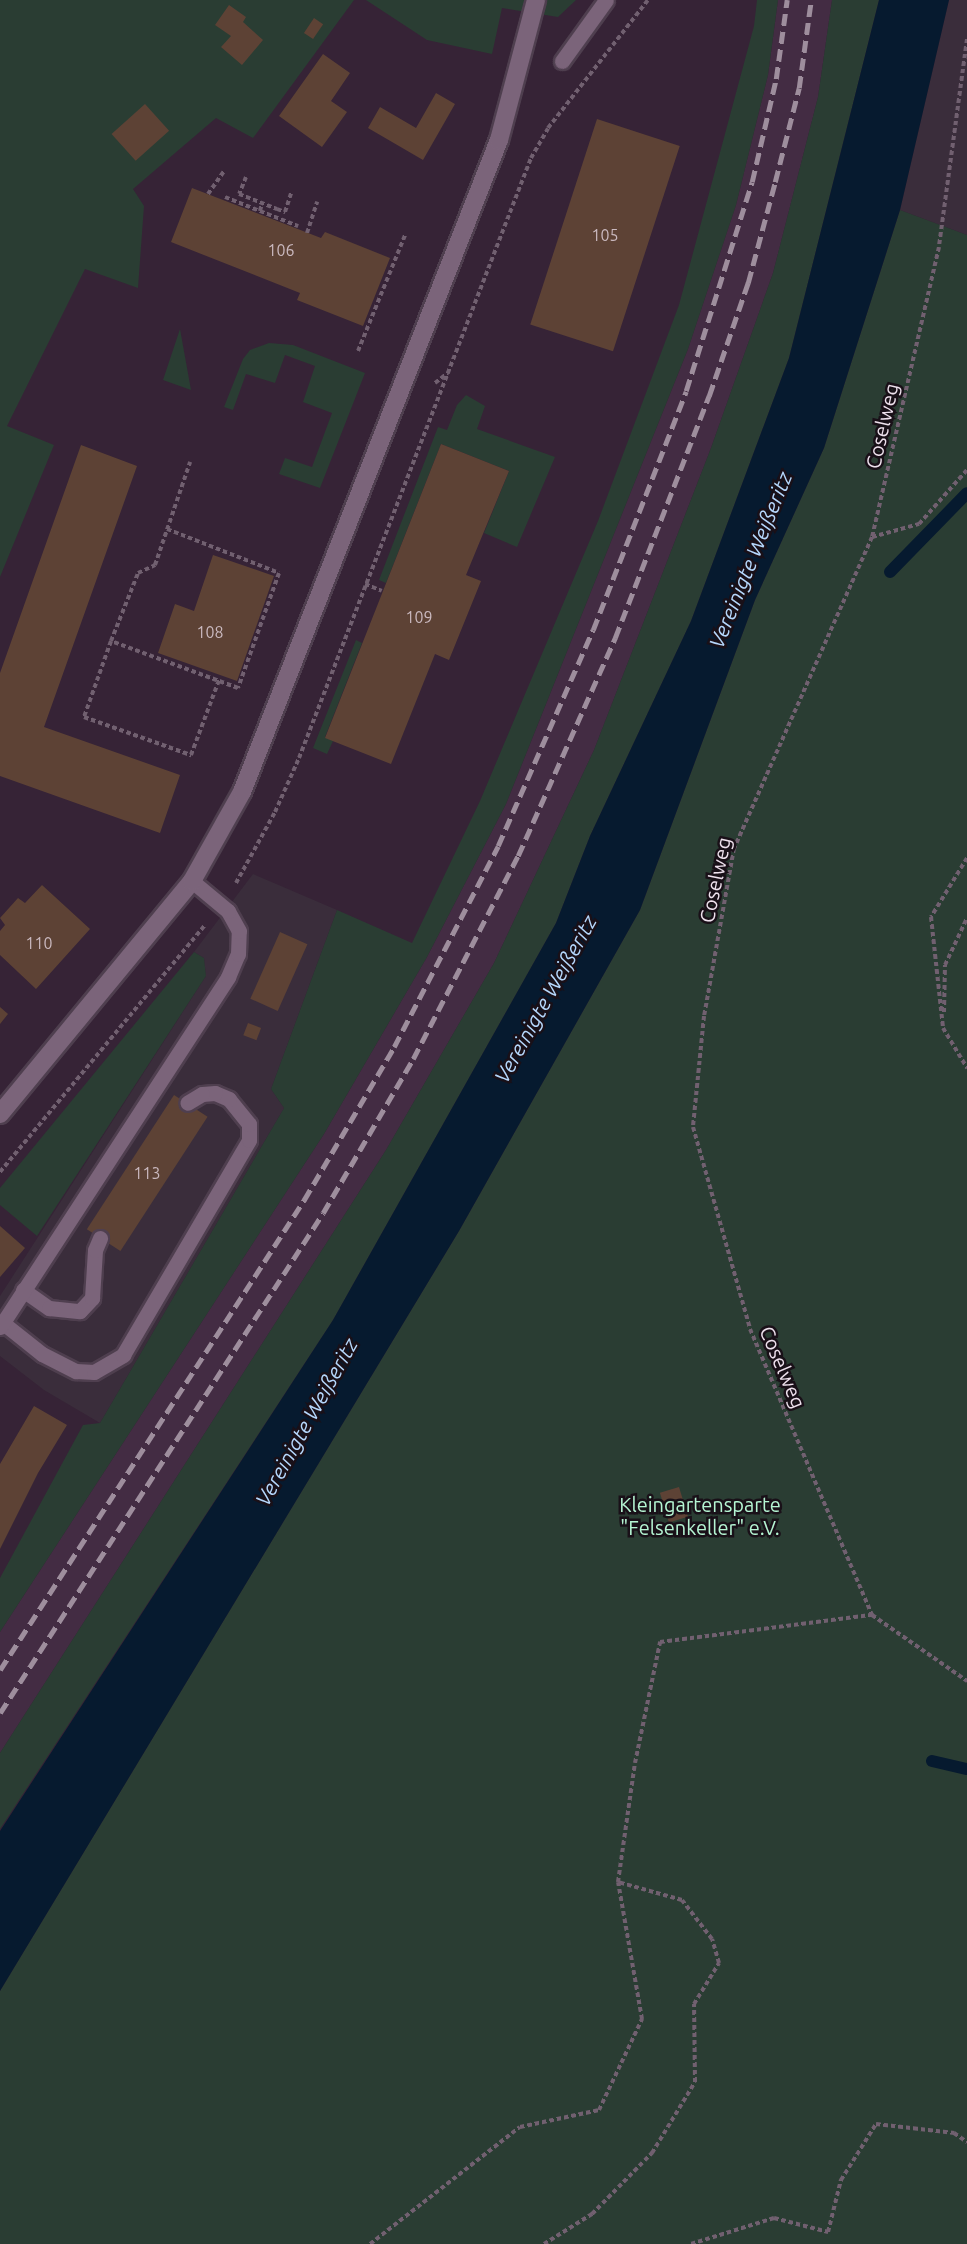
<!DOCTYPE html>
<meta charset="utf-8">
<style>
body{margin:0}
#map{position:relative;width:967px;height:2244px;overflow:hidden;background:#362336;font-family:Ubuntu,sans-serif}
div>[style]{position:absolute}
.commercial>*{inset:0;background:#3a2d3b}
.built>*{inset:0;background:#432c43}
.green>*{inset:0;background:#2a3d33}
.water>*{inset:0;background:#061a2f}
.stream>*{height:12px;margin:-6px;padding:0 6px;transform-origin:6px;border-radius:6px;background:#061a2f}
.building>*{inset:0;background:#5d4235;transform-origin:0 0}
.path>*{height:4px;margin-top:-2px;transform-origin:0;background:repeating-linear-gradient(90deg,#716070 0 4.5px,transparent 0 7.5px)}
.roads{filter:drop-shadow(2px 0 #4f3f4f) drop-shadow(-2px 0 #4f3f4f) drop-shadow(0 2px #4f3f4f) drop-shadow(0 -2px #4f3f4f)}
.lane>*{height:15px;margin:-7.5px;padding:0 7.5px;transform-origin:7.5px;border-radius:7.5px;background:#7b647a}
.secondary>*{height:18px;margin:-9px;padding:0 9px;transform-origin:9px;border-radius:9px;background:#7b647a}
.rail>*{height:4.5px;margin-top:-2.25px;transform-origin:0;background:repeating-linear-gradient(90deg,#9e8e9d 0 12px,transparent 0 18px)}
span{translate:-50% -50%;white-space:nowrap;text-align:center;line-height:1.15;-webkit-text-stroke:5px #191018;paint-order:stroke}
.number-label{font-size:16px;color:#cab9bf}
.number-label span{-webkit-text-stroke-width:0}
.street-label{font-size:20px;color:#eee1ed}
.park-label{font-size:20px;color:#b5f5d3}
.water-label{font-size:21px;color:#b5d7fc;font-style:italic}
</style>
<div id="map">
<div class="commercial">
<div style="clip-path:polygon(949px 0,967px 0,967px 235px,900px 210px)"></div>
<div style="clip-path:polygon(253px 874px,337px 910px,271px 1089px,284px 1108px,100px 1423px,44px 1390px,0 1356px,0 1296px,206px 976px,204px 958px,194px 952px)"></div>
</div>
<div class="built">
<div style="clip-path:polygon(778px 0,832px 0,818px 97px,773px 273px,711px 448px,594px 750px,494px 963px,386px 1150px,0 1753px,0 1632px,324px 1134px,427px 957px,506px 804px,688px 349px,736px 205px,768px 75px)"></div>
</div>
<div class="green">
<div style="clip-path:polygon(0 0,354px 0,253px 138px,216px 118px,133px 189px,144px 206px,138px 288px,85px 269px,7px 426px,54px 445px,0 577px)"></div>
<div style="clip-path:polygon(366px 0,576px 0,558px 17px,502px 8px,492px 54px,427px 40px)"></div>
<div style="clip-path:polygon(757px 0,778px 0,768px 75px,736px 205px,688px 349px,506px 804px,427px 957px,324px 1134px,0 1632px,0 1578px,83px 1425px,100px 1423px,284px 1108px,271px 1089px,337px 910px,412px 943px,480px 801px,598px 521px,679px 305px,754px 26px)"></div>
<div style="clip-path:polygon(832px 0,879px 0,789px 358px,691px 621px,590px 836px,556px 923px,333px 1320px,0 1829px,0 1753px,386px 1150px,494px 963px,594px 750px,711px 448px,773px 273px,818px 97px)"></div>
<div style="clip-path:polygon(900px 210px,967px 235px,967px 2244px,0 2244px,0 1991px,459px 1231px,640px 910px,755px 600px,824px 448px)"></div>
<div style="clip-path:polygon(180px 329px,191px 390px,163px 380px)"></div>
<div style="clip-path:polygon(269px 343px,293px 345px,365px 373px,320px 488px,279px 474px,285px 458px,312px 467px,332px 413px,303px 402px,315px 366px,285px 355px,275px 383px,246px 374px,233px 410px,224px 407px,243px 359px,250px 350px)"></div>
<div style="clip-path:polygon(466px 395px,485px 406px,477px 429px,555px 457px,517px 547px,484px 533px,509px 471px,441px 444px,386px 583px,379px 580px,438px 427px,447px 430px,457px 405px)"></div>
<div style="clip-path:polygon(356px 640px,362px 643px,325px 737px,333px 741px,327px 754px,313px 748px)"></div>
<div style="clip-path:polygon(194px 952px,204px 958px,206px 976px,37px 1236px,0 1205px,0 1188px)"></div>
</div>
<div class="water">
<div style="clip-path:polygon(879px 0,949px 0,900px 210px,824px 448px,755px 600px,640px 910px,459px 1231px,0 1991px,0 1831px,333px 1320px,556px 923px,590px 836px,691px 621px,789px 358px)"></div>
</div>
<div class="stream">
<div style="left:890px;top:572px;width:110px;rotate:-45.7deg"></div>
<div style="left:932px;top:1761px;width:36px;rotate:13deg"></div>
</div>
<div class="building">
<div style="clip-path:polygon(229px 5px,246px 17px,243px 22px,263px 40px,242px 65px,221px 47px,231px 36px,215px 25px)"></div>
<div style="left:314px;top:18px;width:11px;height:18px;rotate:34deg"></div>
<div style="clip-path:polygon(323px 54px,350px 73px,331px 101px,347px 112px,322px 147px,279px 116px)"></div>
<div style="clip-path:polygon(436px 93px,455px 104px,423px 160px,368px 128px,380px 107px,416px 128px)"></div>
<div style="left:145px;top:104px;width:36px;height:45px;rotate:48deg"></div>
<div style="left:597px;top:119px;width:87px;height:216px;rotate:18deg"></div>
<div style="clip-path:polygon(192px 188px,321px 238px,325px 232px,390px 258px,363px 326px,297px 300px,300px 293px,171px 242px)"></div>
<div style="clip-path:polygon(441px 444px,509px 471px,466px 575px,481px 581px,449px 660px,435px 654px,391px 764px,325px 738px)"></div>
<div style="clip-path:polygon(81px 445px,137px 466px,44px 727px,180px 775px,160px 833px,0 776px,0 673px)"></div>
<div style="clip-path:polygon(213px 555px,274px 576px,237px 681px,158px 653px,175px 604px,194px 611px)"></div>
<div style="clip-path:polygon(42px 885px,90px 929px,36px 989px,0 955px,0 931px,5px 925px,0 918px,18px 898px,25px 903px)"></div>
<div style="left:280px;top:932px;width:30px;height:73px;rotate:24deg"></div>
<div style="clip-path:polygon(0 1007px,8px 1014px,0 1024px)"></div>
<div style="left:248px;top:1023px;width:14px;height:13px;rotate:21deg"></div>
<div style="left:174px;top:1095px;width:40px;height:160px;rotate:33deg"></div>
<div style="clip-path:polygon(0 1226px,25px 1248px,0 1277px)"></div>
<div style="clip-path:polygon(34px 1406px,67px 1425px,38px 1473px,0 1549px,0 1464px)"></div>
<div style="left:679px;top:1487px;width:31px;height:20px;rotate:73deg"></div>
</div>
<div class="path">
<div style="left:967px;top:39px;width:210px;rotate:97.7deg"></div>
<div style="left:939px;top:247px;width:298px;rotate:103deg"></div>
<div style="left:872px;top:537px;width:340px;rotate:113.9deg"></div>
<div style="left:734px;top:848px;width:171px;rotate:100.1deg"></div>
<div style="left:704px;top:1016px;width:112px;rotate:95.7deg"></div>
<div style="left:693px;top:1127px;width:210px;rotate:74.2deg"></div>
<div style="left:750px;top:1329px;width:311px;rotate:66.9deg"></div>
<div style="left:872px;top:1615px;width:116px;rotate:34.8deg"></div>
<div style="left:246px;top:177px;width:18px;rotate:112deg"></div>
<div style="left:239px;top:194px;width:41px;rotate:21.5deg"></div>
<div style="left:277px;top:209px;width:9px;rotate:21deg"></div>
<div style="left:285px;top:212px;width:20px;rotate:-72deg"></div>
<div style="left:208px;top:194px;width:29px;rotate:-55deg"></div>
<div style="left:225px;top:197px;width:38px;rotate:22deg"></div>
<div style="left:260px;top:211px;width:8px;rotate:-76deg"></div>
<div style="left:260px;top:211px;width:41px;rotate:21.5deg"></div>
<div style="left:307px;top:233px;width:33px;rotate:-72deg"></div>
<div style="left:358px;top:351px;width:127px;rotate:-67.9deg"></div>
<div style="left:435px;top:383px;width:16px;rotate:-38deg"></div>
<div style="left:167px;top:529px;width:120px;rotate:21.4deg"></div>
<div style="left:279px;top:573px;width:122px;rotate:109.6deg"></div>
<div style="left:238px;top:688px;width:135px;rotate:-159.7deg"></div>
<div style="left:111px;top:641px;width:73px;rotate:-68.3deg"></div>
<div style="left:138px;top:573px;width:19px;rotate:-25deg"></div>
<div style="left:155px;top:565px;width:109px;rotate:-71.2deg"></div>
<div style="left:872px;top:537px;width:49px;rotate:-15.5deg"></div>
<div style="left:919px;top:524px;width:72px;rotate:-48.4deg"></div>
<div style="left:365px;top:584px;width:18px;rotate:22deg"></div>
<div style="left:111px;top:641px;width:81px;rotate:109.6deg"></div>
<div style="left:84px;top:717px;width:114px;rotate:19.6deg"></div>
<div style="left:191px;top:755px;width:80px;rotate:-69.5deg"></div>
<div style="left:967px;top:858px;width:69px;rotate:121.4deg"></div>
<div style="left:931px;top:917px;width:112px;rotate:83.8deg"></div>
<div style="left:943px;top:1028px;width:47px;rotate:59deg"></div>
<div style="left:236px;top:883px;width:81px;rotate:-61.2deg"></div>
<div style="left:275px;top:812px;width:59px;rotate:-66deg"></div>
<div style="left:299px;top:758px;width:643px;rotate:-68.86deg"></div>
<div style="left:531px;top:158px;width:34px;rotate:-60deg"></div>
<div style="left:548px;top:128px;width:162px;rotate:-52deg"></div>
<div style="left:944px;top:1012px;width:47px;rotate:-88.8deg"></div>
<div style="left:945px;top:965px;width:52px;rotate:-64.9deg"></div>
<div style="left:0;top:1172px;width:321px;rotate:-50.3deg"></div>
<div style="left:370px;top:2244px;width:190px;rotate:-38deg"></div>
<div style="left:520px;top:2127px;width:81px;rotate:-12.1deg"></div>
<div style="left:599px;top:2110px;width:101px;rotate:-64.7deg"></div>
<div style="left:642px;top:2019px;width:139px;rotate:-99.9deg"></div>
<div style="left:618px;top:1882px;width:120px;rotate:-81.9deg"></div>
<div style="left:635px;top:1763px;width:124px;rotate:-78.3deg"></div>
<div style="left:660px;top:1642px;width:214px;rotate:-7.3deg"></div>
<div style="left:544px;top:2244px;width:57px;rotate:-32deg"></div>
<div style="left:592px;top:2214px;width:86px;rotate:-45.5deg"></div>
<div style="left:652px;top:2153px;width:83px;rotate:-58.8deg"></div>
<div style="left:695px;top:2082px;width:78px;rotate:-90.7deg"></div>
<div style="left:694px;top:2004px;width:48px;rotate:-58.6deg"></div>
<div style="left:719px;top:1963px;width:25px;rotate:-106deg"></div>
<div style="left:712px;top:1939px;width:49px;rotate:-127.6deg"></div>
<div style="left:682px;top:1900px;width:66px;rotate:-164.3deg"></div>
<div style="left:691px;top:2244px;width:87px;rotate:-17.4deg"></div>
<div style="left:774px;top:2218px;width:56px;rotate:14.5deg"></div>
<div style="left:828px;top:2232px;width:54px;rotate:-76deg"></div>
<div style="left:841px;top:2180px;width:66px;rotate:-58deg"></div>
<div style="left:876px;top:2124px;width:79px;rotate:6.6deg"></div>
<div style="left:954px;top:2133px;width:16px;rotate:35deg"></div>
</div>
<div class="roads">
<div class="lane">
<div style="left:562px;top:61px;width:75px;rotate:-54.2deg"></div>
<div style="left:23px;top:1290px;width:32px;rotate:35deg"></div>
<div style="left:49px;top:1308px;width:31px;rotate:6deg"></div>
<div style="left:80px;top:1311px;width:18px;rotate:-47deg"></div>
<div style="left:92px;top:1298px;width:48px;rotate:-86.4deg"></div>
<div style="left:95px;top:1250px;width:13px;rotate:-67deg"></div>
<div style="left:3px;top:1323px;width:50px;rotate:38.5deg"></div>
<div style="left:42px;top:1354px;width:38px;rotate:27deg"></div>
<div style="left:76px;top:1371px;width:18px;rotate:3deg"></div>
<div style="left:94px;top:1372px;width:34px;rotate:-30deg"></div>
<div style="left:123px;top:1355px;width:249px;rotate:-59.6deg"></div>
<div style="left:249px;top:1140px;width:16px;rotate:-90deg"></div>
<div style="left:249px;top:1124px;width:32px;rotate:-129deg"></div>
<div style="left:229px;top:1099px;width:15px;rotate:-157deg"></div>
<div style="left:215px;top:1093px;width:13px;rotate:176deg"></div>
<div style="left:202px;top:1094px;width:17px;rotate:149deg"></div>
<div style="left:0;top:1327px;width:418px;rotate:-56.9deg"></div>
<div style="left:228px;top:977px;width:25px;rotate:-67deg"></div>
<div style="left:238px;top:954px;width:23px;rotate:-88deg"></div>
<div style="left:239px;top:931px;width:23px;rotate:-119deg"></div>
<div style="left:228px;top:911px;width:47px;rotate:-140.2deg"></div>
</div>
<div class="secondary">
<div style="left:0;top:1114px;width:302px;rotate:-50.5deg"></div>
<div style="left:192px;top:881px;width:102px;rotate:-60.7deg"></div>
<div style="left:242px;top:792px;width:701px;rotate:-68.49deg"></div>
<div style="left:499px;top:140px;width:145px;rotate:-75.2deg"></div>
</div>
</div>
<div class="rail">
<div style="left:0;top:1670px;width:560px;rotate:-57.1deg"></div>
<div style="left:304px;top:1200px;width:178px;rotate:-59.5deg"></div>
<div style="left:394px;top:1047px;width:226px;rotate:-62.6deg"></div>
<div style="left:498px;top:846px;width:236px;rotate:-66.3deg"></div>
<div style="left:593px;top:630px;width:256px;rotate:-68.7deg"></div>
<div style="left:686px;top:391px;width:219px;rotate:-72.5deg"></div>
<div style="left:752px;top:182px;width:106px;rotate:-76.9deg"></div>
<div style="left:776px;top:79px;width:80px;rotate:-82.1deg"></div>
<div style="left:0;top:1713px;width:595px;rotate:-57.14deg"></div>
<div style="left:323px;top:1213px;width:178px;rotate:-59.7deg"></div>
<div style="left:413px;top:1059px;width:229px;rotate:-62.7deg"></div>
<div style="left:518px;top:856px;width:239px;rotate:-66deg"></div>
<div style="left:615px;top:638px;width:260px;rotate:-68.8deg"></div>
<div style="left:709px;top:396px;width:120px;rotate:-71deg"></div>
<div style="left:748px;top:283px;width:105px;rotate:-75deg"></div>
<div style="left:775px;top:182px;width:97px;rotate:-75.7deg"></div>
<div style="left:799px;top:88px;width:89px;rotate:-82.2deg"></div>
</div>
<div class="number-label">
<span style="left:605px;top:235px">105</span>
<span style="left:281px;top:250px">106</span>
<span style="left:419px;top:617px">109</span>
<span style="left:210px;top:632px">108</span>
<span style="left:39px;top:943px">110</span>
<span style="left:147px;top:1173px">113</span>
</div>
<div class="street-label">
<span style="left:882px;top:426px;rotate:-77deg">Coselweg</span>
<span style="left:715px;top:880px;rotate:-78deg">Coselweg</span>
<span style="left:783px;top:1367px;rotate:67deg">Coselweg</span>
</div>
<div class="park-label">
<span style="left:700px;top:1516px">Kleingartensparte<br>"Felsenkeller" e.V.</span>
</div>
<div class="water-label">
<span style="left:750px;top:560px;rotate:-68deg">Vereinigte Weißeritz</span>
<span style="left:545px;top:999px;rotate:-61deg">Vereinigte Weißeritz</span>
<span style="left:306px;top:1422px;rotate:-61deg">Vereinigte Weißeritz</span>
</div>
</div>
